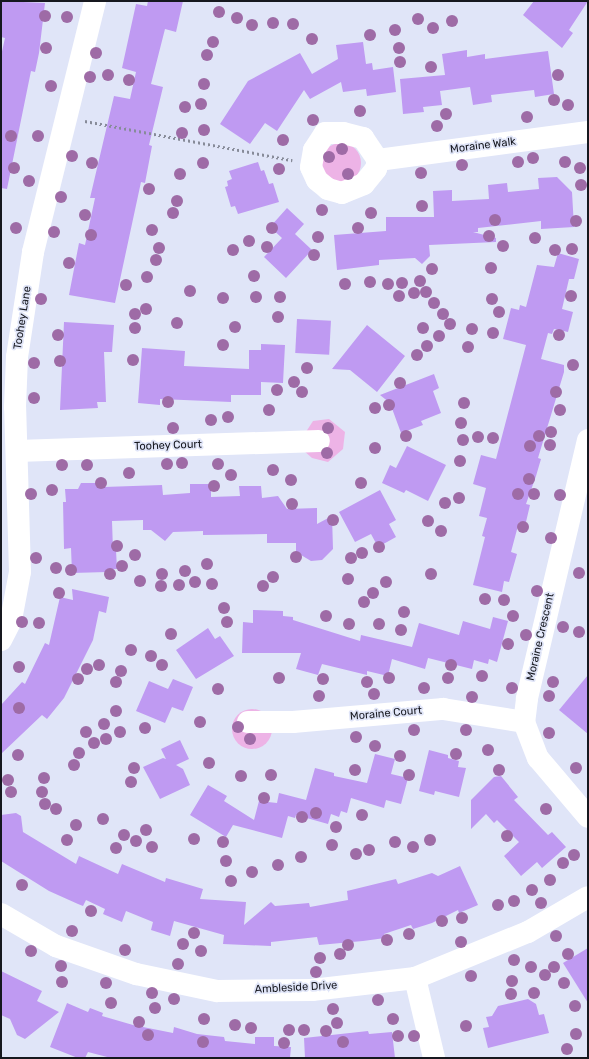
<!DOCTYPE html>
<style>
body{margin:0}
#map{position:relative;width:589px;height:1059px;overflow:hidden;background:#e0e5f8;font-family:Rubik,sans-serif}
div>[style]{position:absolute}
.green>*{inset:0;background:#edb3e6}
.round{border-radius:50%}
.building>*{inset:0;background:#bf9af2;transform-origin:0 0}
.path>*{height:2.5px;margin-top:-1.25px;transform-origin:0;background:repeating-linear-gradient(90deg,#878b99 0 2px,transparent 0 5px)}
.minor>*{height:22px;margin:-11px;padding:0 11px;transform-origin:11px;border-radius:11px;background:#fff}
.trees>*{width:12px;height:12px;margin:-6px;border-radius:50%;background:#9e6ba6}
span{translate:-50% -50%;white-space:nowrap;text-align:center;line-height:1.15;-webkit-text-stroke:3.5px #e0e5f8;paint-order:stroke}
.street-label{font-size:11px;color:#16181f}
.frame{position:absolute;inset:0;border:2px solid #16181f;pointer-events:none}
</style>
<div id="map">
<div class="green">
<div class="round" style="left:321px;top:143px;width:40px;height:40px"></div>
<div style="clip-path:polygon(329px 419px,345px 432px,343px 449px,328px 462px,312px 458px,303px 450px,302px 438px,313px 421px)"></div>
<div class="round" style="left:232px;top:709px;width:40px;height:40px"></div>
</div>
<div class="building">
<div style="clip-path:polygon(1px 1px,45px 3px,39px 53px,35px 72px,31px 71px,7px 189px,1px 188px,1px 56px,5px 38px,1px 37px)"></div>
<div style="clip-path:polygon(148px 1px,183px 1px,176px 32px,165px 29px,151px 84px,163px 87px,149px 145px,152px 146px,145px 183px,141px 182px,115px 303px,69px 295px,79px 243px,85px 245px,95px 198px,90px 198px,114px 96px,130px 99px,136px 72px,122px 68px,136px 4px,147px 6px)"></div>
<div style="clip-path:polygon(534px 1px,588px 1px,569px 30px,573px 33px,562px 48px,523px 15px)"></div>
<div style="clip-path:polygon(363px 42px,366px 64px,372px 63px,373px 70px,393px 67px,396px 92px,367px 96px,366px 89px,343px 92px,341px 82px,310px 99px,304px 90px,277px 131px,265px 123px,250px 144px,220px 124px,248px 81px,300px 53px,312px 74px,338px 59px,336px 45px)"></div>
<div style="clip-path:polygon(467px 50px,467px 57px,485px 54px,485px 59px,548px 51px,554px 94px,535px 97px,534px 90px,491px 95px,492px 102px,473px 105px,470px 87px,440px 91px,442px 105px,423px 107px,424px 112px,403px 114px,400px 79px,445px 75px,442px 54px)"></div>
<div style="clip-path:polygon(258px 162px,261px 171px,264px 170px,269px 184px,273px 183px,279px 202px,238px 214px,235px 206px,231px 207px,225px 187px,228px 186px,227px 181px,232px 179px,229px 171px)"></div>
<div style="clip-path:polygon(557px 177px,572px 192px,574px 227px,541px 229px,541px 221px,478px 228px,478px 232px,473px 232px,496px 238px,496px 242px,429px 245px,430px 256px,422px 264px,415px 258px,379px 260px,379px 265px,337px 270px,334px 235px,386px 231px,386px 217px,434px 217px,433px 191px,452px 190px,452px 201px,489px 199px,488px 185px,507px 183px,508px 192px,539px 189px,538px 178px)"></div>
<div style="clip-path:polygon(287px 208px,304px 224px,295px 234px,312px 250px,286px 278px,264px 257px,282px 238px,270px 227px)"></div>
<div style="clip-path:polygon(558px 253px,579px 259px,574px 279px,569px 279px,562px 309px,573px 312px,568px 332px,554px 329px,552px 334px,548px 333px,541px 359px,564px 365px,564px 372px,538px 458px,541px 459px,536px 476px,526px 504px,530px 505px,526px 522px,519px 522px,511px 552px,517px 554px,509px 582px,504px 581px,502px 592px,473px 585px,485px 537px,482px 536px,487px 518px,479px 516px,486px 488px,473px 484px,481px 455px,496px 459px,526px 345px,503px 339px,511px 308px,519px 310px,520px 305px,526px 307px,537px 265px,554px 267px)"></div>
<div style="left:297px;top:319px;width:34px;height:34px;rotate:3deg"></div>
<div style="clip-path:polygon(64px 322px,114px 325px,112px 352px,104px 352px,106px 402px,97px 402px,98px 408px,60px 410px)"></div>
<div style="clip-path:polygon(367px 325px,405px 356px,377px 392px,350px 370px,332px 369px)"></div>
<div style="clip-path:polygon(261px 344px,285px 345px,283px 383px,261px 382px,261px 395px,231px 395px,231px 402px,160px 399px,160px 405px,138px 403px,142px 348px,185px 351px,184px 366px,249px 369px,249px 350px,261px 350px)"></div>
<div style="clip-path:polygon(434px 374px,439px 388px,433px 391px,441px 413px,421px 421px,423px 425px,401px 433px,390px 403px,380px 395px)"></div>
<div style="clip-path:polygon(407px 446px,446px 465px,428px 501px,406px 490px,404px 493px,382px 483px,390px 465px,396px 468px)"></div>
<div style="clip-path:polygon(81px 483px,103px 483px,104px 487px,162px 485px,163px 495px,190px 493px,190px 484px,211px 484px,211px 497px,240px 496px,239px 486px,261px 486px,262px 498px,278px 496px,287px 509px,317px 508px,317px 524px,332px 516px,333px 549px,322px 560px,311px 561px,296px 552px,296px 543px,267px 543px,267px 534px,203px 535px,203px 531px,173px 532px,165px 541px,151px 530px,143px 530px,143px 520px,112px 521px,113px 550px,116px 550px,117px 569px,107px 569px,107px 572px,72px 573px,71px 548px,64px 549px,63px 502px,66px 502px,65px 489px,78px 489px)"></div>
<div style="clip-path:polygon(380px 490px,396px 520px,389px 524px,396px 537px,378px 547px,371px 534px,355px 542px,339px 512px)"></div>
<div style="clip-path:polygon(72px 589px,109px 597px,106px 613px,99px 611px,93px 640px,64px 698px,47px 719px,42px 715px,1px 754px,1px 705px,22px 682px,25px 684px,45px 643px,49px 645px,60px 597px,73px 600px)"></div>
<div style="clip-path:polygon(253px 610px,283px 611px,283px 616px,293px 617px,293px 620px,360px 641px,361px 635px,412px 647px,419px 623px,459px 635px,463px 621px,490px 629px,493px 617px,508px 621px,497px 662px,489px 659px,488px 664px,474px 660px,472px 669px,428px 658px,425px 669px,392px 659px,388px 676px,367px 671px,367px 675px,322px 664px,318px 675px,296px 669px,301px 653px,242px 653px,243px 622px,253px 623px)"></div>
<div style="clip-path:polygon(208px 628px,215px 639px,220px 636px,234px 656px,196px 679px,176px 650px)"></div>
<div style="clip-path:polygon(588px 675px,588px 734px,559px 710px)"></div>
<div style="clip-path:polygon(173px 679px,193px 687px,183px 711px,172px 707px,165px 723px,136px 711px,149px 681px,168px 689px)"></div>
<div style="clip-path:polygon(180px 740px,189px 759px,176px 765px,183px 769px,190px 785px,160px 799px,143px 767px,163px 758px,166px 759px,161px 749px)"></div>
<div style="clip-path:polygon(429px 750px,448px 755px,448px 758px,459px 761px,458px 767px,466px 768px,459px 797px,435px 791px,434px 795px,419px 791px)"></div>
<div style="clip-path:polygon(375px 754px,395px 759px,391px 774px,408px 778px,401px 804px,386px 800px,384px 808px,351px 798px,347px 813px,341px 811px,339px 817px,331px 814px,328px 824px,296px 815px,295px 818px,288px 816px,282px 838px,233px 825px,226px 837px,190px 815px,208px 785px,227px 796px,224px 801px,254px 820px,259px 801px,277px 803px,279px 793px,306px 800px,315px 768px,334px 773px,334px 776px,367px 783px)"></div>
<div style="clip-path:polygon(501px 776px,518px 797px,514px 800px,548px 835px,552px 832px,566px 847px,542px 868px,537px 862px,521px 876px,504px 856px,519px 842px,497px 820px,494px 823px,486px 814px,471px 829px,471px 800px,494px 777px)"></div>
<div style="clip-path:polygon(16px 813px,21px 816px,23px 832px,76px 864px,79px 856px,118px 874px,122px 864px,165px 882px,166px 878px,203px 889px,200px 899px,246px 902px,244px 925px,271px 902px,275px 906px,309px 903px,310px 907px,348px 900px,347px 891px,396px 879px,398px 884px,432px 873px,438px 876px,460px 866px,478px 905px,459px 913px,458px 910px,432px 923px,413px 929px,411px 925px,384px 934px,385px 938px,363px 941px,319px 945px,317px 937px,271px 942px,271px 946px,223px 944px,224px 935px,174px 921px,170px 936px,151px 930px,153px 922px,126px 911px,122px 922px,103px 914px,105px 909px,86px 900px,83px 906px,78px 904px,49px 891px,1px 861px,1px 815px)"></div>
<div style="clip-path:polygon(588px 948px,588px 1003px,563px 963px)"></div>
<div style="clip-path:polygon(1px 971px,42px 991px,37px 1001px,59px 1012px,25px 1039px,17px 1035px,10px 1019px,1px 1015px)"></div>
<div style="clip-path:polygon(528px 999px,536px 1004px,539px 1015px,544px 1014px,549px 1033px,488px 1048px,483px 1028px,489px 1027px,486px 1017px,492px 1016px,498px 1006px)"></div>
<div style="clip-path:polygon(67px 1003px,88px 1012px,90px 1008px,103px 1013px,102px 1016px,133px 1025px,173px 1033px,174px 1027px,197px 1034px,224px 1037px,225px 1041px,255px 1044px,255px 1037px,274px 1037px,274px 1046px,291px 1047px,290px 1058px,111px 1058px,88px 1052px,85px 1058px,78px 1058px,50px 1047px)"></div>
<div style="clip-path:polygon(368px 1031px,369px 1034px,392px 1032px,395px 1058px,305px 1058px,304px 1038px)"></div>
</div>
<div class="path">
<div style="left:85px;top:121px;width:211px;rotate:10.7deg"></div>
</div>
<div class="minor">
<div style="left:325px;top:133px;width:18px"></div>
<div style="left:343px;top:133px;width:21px;rotate:14deg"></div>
<div style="left:363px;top:138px;width:27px;rotate:56deg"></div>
<div style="left:378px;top:160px;width:9px;rotate:103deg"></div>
<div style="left:376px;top:169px;width:19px;rotate:129deg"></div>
<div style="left:364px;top:184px;width:24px;rotate:158deg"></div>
<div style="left:342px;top:193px;width:15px;rotate:-164deg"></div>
<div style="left:328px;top:189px;width:14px;rotate:-141deg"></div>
<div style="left:317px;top:180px;width:14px;rotate:-115deg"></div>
<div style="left:311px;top:167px;width:17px;rotate:-80deg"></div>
<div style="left:314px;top:150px;width:20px;rotate:-57deg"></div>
<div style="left:378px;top:160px;width:212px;rotate:-7.6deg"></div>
<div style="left:588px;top:440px;width:266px;rotate:103.3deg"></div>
<div style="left:527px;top:699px;width:23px;rotate:97deg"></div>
<div style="left:524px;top:722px;width:39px;rotate:69deg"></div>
<div style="left:538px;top:758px;width:77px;rotate:49.7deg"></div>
<div style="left:17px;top:451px;width:302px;rotate:-1.9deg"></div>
<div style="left:1px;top:640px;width:22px;rotate:-63deg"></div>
<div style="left:11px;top:620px;width:49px;rotate:-79.4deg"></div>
<div style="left:20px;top:572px;width:165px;rotate:-91.7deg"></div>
<div style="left:15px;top:407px;width:50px;rotate:-87.7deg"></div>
<div style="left:17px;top:357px;width:106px;rotate:-81.3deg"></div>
<div style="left:33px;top:252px;width:259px;rotate:-76.1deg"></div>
<div style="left:248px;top:722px;width:45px"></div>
<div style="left:293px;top:722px;width:151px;rotate:-5deg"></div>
<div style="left:443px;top:709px;width:82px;rotate:9.1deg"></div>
<div style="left:1px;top:914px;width:64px;rotate:30.2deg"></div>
<div style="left:56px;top:946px;width:85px;rotate:19.3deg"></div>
<div style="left:136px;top:974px;width:83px;rotate:11.9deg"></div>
<div style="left:217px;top:991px;width:95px;rotate:-0.6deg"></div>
<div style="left:312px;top:990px;width:104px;rotate:-6.6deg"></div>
<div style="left:415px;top:978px;width:122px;rotate:-22.2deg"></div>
<div style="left:528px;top:932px;width:69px;rotate:-30.3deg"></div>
<div style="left:415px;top:978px;width:82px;rotate:76.6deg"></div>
</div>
<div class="trees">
<div style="left:219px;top:12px"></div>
<div style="left:45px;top:16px"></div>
<div style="left:67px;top:17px"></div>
<div style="left:237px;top:18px"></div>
<div style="left:418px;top:19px"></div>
<div style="left:452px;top:21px"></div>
<div style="left:273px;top:23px"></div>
<div style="left:293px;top:24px"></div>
<div style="left:252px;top:25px"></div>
<div style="left:433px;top:28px"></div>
<div style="left:395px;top:30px"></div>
<div style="left:370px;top:35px"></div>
<div style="left:312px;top:39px"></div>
<div style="left:213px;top:42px"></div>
<div style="left:46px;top:48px"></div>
<div style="left:399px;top:48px"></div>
<div style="left:96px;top:53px"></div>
<div style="left:207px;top:55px"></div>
<div style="left:400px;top:62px"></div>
<div style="left:431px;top:67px"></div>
<div style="left:108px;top:75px"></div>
<div style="left:558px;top:75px"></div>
<div style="left:90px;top:77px"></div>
<div style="left:129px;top:80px"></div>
<div style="left:204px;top:84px"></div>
<div style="left:51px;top:86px"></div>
<div style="left:554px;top:100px"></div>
<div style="left:201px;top:104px"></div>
<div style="left:568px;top:105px"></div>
<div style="left:185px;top:107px"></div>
<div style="left:360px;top:111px"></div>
<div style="left:446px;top:114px"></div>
<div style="left:527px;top:117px"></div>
<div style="left:313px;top:120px"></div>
<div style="left:437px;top:126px"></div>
<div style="left:204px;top:130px"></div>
<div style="left:182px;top:133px"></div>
<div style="left:11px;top:136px"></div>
<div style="left:38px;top:136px"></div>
<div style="left:283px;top:140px"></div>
<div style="left:342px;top:149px"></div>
<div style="left:72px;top:156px"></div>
<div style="left:329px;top:157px"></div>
<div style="left:533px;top:158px"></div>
<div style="left:518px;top:162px"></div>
<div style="left:565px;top:162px"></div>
<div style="left:92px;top:163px"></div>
<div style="left:203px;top:163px"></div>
<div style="left:462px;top:165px"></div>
<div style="left:14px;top:168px"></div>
<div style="left:580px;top:168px"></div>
<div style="left:279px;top:169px"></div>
<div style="left:421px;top:173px"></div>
<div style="left:180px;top:174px"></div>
<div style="left:348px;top:174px"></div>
<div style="left:29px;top:181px"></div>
<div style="left:581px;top:185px"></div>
<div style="left:149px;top:189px"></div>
<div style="left:61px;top:197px"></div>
<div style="left:177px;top:201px"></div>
<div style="left:422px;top:206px"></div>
<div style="left:322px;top:210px"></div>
<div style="left:173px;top:213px"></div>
<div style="left:371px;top:213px"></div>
<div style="left:85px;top:215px"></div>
<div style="left:495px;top:220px"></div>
<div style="left:576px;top:221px"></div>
<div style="left:16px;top:228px"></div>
<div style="left:272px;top:228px"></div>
<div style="left:358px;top:228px"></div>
<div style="left:152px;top:230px"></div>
<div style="left:54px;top:232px"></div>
<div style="left:91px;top:235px"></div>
<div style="left:489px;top:236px"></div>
<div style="left:318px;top:237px"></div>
<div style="left:535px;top:238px"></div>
<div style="left:249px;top:241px"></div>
<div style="left:503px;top:246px"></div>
<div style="left:267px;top:247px"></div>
<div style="left:159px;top:248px"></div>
<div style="left:572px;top:249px"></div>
<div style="left:233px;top:250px"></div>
<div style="left:555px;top:250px"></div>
<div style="left:314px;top:255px"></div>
<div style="left:156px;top:260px"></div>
<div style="left:69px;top:263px"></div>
<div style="left:491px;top:268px"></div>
<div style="left:432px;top:269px"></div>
<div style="left:254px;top:276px"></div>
<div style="left:147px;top:277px"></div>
<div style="left:420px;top:281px"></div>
<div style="left:370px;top:282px"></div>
<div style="left:402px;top:283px"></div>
<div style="left:345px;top:284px"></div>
<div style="left:388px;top:284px"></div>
<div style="left:126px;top:285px"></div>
<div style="left:190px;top:291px"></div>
<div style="left:426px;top:292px"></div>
<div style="left:414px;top:293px"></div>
<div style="left:399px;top:296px"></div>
<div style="left:571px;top:296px"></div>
<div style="left:256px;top:297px"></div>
<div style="left:280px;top:297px"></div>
<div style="left:223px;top:298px"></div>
<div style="left:41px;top:299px"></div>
<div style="left:492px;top:299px"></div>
<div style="left:434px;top:303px"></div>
<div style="left:146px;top:309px"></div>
<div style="left:499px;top:312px"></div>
<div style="left:135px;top:314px"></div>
<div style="left:443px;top:314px"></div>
<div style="left:278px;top:317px"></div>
<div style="left:177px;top:323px"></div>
<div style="left:450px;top:324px"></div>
<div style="left:235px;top:327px"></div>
<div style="left:135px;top:328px"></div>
<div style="left:423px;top:328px"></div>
<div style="left:472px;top:329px"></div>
<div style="left:493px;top:333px"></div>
<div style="left:58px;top:335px"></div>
<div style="left:559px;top:335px"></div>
<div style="left:439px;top:336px"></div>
<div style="left:223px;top:345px"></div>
<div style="left:427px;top:346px"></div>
<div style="left:468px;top:347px"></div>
<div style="left:417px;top:355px"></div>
<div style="left:133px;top:360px"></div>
<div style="left:60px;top:361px"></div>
<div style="left:34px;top:363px"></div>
<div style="left:573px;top:365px"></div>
<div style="left:307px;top:368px"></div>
<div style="left:294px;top:382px"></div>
<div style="left:400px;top:383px"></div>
<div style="left:277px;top:390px"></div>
<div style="left:302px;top:392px"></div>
<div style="left:556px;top:392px"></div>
<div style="left:34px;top:398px"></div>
<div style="left:168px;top:402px"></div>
<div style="left:464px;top:403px"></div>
<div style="left:389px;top:405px"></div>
<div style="left:375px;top:408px"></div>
<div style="left:269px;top:410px"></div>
<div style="left:560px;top:410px"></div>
<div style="left:228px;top:417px"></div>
<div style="left:211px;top:420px"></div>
<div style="left:461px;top:423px"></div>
<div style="left:173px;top:428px"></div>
<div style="left:328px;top:428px"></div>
<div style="left:551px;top:432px"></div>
<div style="left:406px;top:436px"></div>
<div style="left:539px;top:436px"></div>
<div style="left:478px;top:437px"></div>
<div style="left:493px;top:438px"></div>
<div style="left:463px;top:440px"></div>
<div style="left:550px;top:445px"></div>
<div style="left:530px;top:446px"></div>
<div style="left:375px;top:448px"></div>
<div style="left:327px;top:453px"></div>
<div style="left:460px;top:461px"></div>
<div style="left:182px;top:463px"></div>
<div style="left:167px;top:464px"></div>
<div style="left:218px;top:464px"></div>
<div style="left:62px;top:465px"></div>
<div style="left:87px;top:465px"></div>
<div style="left:273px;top:470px"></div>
<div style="left:129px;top:473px"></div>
<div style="left:231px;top:475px"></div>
<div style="left:529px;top:479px"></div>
<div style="left:291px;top:480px"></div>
<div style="left:101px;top:483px"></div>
<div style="left:361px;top:483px"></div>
<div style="left:214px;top:486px"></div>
<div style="left:52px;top:490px"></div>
<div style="left:31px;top:494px"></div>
<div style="left:518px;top:494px"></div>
<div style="left:534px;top:494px"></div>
<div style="left:560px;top:495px"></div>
<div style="left:459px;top:498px"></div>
<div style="left:445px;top:503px"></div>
<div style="left:292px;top:504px"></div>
<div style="left:333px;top:520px"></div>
<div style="left:428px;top:521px"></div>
<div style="left:523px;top:527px"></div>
<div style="left:441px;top:531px"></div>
<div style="left:551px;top:538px"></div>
<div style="left:117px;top:546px"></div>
<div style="left:379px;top:547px"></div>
<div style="left:362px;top:553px"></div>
<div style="left:135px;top:555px"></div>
<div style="left:296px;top:557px"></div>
<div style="left:36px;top:558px"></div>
<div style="left:351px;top:558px"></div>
<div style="left:207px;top:564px"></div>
<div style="left:122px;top:566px"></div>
<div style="left:56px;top:568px"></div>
<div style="left:71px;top:570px"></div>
<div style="left:185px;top:571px"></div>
<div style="left:579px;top:573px"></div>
<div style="left:110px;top:574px"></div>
<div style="left:162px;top:574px"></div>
<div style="left:431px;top:574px"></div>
<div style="left:273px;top:577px"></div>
<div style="left:348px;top:579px"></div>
<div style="left:140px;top:581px"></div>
<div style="left:195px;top:582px"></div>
<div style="left:386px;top:582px"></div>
<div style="left:212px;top:584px"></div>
<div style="left:179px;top:585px"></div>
<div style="left:161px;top:586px"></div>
<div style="left:263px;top:586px"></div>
<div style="left:537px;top:591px"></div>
<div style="left:59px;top:593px"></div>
<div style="left:373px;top:593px"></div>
<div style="left:485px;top:599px"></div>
<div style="left:504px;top:600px"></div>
<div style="left:364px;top:602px"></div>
<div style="left:224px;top:608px"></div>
<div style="left:404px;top:612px"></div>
<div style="left:326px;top:616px"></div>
<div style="left:513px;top:616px"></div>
<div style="left:22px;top:622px"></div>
<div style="left:227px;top:622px"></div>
<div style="left:39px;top:623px"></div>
<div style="left:349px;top:624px"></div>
<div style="left:379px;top:624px"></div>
<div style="left:563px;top:627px"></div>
<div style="left:401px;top:630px"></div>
<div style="left:579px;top:632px"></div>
<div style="left:171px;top:634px"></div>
<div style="left:526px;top:635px"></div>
<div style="left:508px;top:644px"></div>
<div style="left:131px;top:650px"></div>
<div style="left:151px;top:656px"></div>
<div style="left:99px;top:665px"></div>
<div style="left:162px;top:665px"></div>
<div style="left:451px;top:665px"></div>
<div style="left:19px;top:667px"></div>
<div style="left:87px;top:669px"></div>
<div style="left:121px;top:671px"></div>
<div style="left:482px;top:676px"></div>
<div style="left:279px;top:678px"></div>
<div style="left:389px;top:678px"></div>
<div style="left:448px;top:678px"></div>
<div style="left:78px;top:679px"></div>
<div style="left:323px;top:679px"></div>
<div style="left:116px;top:682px"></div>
<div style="left:367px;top:682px"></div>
<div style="left:553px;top:682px"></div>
<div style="left:424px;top:688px"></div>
<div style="left:512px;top:688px"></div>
<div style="left:218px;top:689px"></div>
<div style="left:374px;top:694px"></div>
<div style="left:319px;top:696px"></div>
<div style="left:549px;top:696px"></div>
<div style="left:472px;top:697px"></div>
<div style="left:19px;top:708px"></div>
<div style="left:116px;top:711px"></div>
<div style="left:200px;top:722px"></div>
<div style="left:104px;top:724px"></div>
<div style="left:238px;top:727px"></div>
<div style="left:145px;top:728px"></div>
<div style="left:414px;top:730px"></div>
<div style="left:466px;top:730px"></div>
<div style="left:86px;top:732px"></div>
<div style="left:120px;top:732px"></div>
<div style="left:549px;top:733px"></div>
<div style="left:356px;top:737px"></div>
<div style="left:106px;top:739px"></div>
<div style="left:250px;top:739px"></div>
<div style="left:94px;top:743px"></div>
<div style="left:375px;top:746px"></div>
<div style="left:488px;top:750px"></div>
<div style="left:79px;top:753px"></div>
<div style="left:456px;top:754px"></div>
<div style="left:18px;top:755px"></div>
<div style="left:400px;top:756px"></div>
<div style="left:209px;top:763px"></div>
<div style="left:74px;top:765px"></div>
<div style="left:134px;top:768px"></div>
<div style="left:576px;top:768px"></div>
<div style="left:355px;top:770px"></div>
<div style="left:499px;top:770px"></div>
<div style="left:271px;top:775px"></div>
<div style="left:409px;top:775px"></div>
<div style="left:241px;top:776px"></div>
<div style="left:44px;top:778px"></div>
<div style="left:8px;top:780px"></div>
<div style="left:131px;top:782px"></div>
<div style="left:11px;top:792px"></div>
<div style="left:42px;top:792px"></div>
<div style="left:264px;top:798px"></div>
<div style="left:45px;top:804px"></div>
<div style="left:56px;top:809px"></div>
<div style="left:546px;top:809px"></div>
<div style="left:316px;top:813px"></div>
<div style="left:362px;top:815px"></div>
<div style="left:302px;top:817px"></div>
<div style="left:103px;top:819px"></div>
<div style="left:76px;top:825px"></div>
<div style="left:336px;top:827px"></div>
<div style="left:146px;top:830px"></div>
<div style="left:124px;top:835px"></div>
<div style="left:507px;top:836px"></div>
<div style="left:194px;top:839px"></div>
<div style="left:67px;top:840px"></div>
<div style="left:430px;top:840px"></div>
<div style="left:136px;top:841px"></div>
<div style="left:223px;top:842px"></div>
<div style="left:395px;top:842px"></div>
<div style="left:332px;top:845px"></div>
<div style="left:152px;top:847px"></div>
<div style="left:413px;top:847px"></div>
<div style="left:116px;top:848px"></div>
<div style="left:369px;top:850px"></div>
<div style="left:356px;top:854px"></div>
<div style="left:574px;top:855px"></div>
<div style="left:301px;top:857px"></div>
<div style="left:226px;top:861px"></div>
<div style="left:563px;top:863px"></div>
<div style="left:278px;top:865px"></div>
<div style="left:252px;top:872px"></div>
<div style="left:550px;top:880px"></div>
<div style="left:231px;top:881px"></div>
<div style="left:22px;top:885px"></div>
<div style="left:532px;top:890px"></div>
<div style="left:514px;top:901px"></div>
<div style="left:541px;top:903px"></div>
<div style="left:498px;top:905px"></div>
<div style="left:91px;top:911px"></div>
<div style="left:462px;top:918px"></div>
<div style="left:442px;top:921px"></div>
<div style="left:72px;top:931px"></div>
<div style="left:194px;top:933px"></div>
<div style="left:409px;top:934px"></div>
<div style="left:556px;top:936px"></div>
<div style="left:387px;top:940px"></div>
<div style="left:461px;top:942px"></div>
<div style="left:183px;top:944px"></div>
<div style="left:348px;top:945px"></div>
<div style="left:125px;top:950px"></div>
<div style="left:31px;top:951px"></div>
<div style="left:201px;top:951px"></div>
<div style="left:340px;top:954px"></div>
<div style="left:568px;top:954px"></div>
<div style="left:320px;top:958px"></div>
<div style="left:514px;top:960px"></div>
<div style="left:178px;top:964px"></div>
<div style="left:61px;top:966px"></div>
<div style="left:531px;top:967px"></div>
<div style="left:554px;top:967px"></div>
<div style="left:316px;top:972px"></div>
<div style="left:545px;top:975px"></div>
<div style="left:471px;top:976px"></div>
<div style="left:512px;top:981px"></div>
<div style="left:62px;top:982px"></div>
<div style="left:106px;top:983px"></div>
<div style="left:564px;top:983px"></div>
<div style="left:152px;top:993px"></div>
<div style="left:534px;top:993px"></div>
<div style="left:511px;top:994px"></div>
<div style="left:174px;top:999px"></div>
<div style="left:378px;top:1000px"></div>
<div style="left:111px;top:1003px"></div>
<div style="left:575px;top:1006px"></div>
<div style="left:155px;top:1008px"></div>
<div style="left:333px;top:1009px"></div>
<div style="left:204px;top:1019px"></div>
<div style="left:393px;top:1019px"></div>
<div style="left:139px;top:1022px"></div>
<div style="left:337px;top:1023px"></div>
<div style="left:235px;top:1025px"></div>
<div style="left:466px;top:1026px"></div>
<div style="left:251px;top:1028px"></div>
<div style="left:289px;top:1030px"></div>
<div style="left:304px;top:1030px"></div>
<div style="left:326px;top:1031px"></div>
<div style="left:576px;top:1034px"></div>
<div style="left:148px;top:1035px"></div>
<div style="left:398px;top:1036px"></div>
<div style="left:414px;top:1036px"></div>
<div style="left:203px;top:1042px"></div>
<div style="left:343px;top:1042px"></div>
<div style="left:284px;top:1043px"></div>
<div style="left:567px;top:1049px"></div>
</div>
<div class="street-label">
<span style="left:483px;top:146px;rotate:-7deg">Moraine Walk</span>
<span style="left:23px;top:318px;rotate:-81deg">Toohey Lane</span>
<span style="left:168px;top:446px;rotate:-2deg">Toohey Court</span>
<span style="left:541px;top:637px;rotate:-77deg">Moraine Crescent</span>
<span style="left:386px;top:714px;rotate:-5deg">Moraine Court</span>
<span style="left:296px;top:988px;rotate:-3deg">Ambleside Drive</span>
</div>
<div class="frame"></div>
</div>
